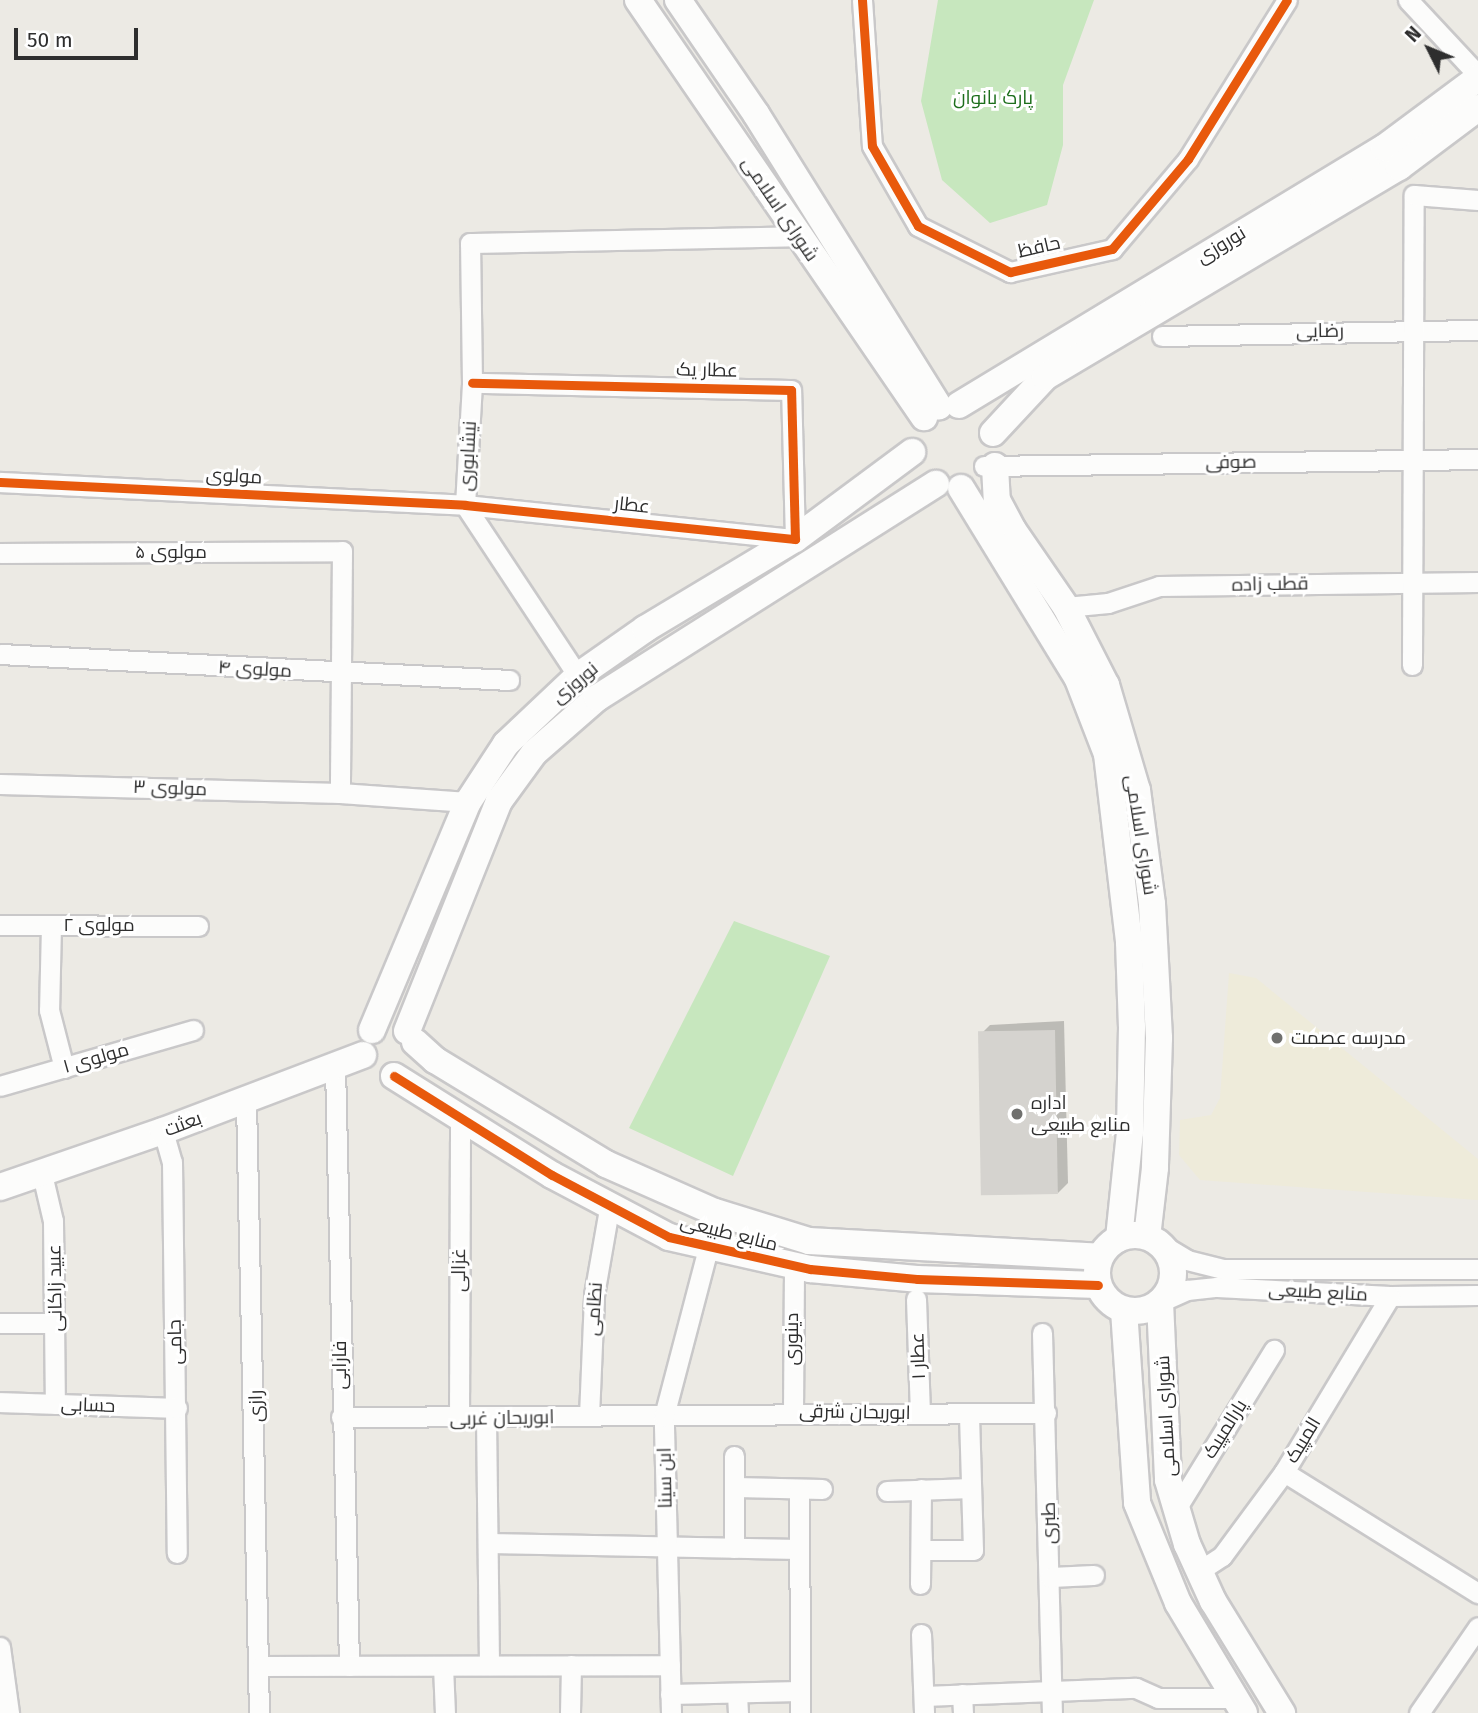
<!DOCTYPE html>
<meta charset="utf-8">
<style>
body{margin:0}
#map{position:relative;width:1478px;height:1713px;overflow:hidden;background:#eceae4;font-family:"Fira Sans",Cairo,sans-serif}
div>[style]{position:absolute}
.education>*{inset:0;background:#eeebda}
.green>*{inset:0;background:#c7e7be}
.shadow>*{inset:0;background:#0003}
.building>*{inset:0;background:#d5d3cf;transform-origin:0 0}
.roads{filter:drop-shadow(2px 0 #c9c8c9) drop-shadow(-2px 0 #c9c8c9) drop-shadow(0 2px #c9c8c9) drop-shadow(0 -2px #c9c8c9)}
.street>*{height:19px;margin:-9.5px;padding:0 9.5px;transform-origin:9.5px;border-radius:9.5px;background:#fcfcfb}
.secondary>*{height:26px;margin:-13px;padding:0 13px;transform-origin:13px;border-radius:13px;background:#fcfcfb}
.secondary>.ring{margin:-13px;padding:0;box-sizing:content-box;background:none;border:26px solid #fcfcfb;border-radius:50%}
.cycleway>*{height:9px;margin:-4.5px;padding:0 4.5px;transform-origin:4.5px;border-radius:4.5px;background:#e8590c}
.dots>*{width:19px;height:19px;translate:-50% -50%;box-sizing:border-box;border:4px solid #fff;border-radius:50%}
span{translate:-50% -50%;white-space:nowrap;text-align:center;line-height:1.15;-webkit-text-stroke:6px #fff;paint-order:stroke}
.park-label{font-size:19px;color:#1c6e1b}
.street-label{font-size:19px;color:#2e2e2e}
.poi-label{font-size:19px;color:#2e2e2e}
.left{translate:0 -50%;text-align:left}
.north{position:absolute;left:1394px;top:14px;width:70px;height:70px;-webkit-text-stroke:5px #fff;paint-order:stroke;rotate:313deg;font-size:19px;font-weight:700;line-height:28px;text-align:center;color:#2e2e2e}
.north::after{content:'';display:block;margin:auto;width:24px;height:32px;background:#2e2e2e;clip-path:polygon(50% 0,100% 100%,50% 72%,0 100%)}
.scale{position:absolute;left:14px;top:28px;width:124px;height:32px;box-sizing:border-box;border:4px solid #2e2e2e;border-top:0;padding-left:9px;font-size:21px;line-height:24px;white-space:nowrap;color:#2e2e2e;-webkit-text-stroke:5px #fff;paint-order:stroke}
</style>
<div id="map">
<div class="education">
<div style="clip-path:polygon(1229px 973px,1256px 978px,1478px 1159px,1478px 1200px,1200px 1180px,1179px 1155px,1180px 1120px,1211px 1115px,1220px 1098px)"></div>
</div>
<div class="green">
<div style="clip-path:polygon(938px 0,1094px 0,1063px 85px,1063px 145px,1047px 205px,990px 223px,942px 180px,921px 101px)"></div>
<div style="clip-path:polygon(734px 921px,830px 956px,733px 1176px,629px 1128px)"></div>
</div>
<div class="shadow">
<div style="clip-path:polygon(1064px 1021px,1068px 1183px,1058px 1193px,980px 1035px,990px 1025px)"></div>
</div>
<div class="building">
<div style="left:1055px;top:1030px;width:164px;height:77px;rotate:89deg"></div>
</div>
<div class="roads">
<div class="street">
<div style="left:862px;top:0;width:146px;rotate:86.1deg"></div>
<div style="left:872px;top:146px;width:92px;rotate:60.1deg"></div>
<div style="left:918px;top:226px;width:103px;rotate:26.6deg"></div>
<div style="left:1010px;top:272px;width:105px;rotate:-12.7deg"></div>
<div style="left:1112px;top:249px;width:118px;rotate:-49.8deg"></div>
<div style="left:1188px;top:159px;width:187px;rotate:-58.1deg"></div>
<div style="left:1408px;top:0;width:103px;rotate:47deg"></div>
<div style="left:1162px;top:336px;width:316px;rotate:-1.1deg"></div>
<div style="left:984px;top:466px;width:494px;rotate:-0.8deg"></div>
<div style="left:0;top:482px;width:466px;rotate:2.8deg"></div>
<div style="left:465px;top:505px;width:332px;rotate:5.9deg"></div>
<div style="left:795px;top:539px;width:149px;rotate:-91.5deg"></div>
<div style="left:791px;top:390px;width:319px;rotate:-178.7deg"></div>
<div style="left:0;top:553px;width:342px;rotate:-0.3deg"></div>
<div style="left:342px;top:551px;width:242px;rotate:90.5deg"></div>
<div style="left:1066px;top:607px;width:42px;rotate:-5.4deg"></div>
<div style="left:1108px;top:603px;width:54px;rotate:-18.4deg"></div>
<div style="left:1159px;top:586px;width:319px;rotate:-0.7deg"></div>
<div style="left:0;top:654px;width:510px;rotate:2.92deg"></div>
<div style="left:1412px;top:665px;width:470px;rotate:-89.8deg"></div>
<div style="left:1414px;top:195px;width:64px;rotate:4.5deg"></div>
<div style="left:578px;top:676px;width:205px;rotate:-123.5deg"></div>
<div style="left:465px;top:505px;width:122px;rotate:-86.7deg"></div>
<div style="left:472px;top:383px;width:140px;rotate:-90.8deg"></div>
<div style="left:470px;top:243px;width:329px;rotate:-1.2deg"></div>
<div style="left:0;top:784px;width:340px;rotate:1.5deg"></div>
<div style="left:340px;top:793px;width:128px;rotate:4deg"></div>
<div style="left:0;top:925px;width:198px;rotate:0.3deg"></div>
<div style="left:51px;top:925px;width:85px;rotate:91.3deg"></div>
<div style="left:49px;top:1010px;width:60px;rotate:75.5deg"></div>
<div style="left:335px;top:1066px;width:600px;rotate:88.66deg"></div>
<div style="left:0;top:1086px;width:201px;rotate:-16.2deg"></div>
<div style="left:246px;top:1100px;width:613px;rotate:88.79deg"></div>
<div style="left:163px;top:1131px;width:32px;rotate:74deg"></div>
<div style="left:172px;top:1162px;width:391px;rotate:89.3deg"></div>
<div style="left:42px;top:1174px;width:48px;rotate:76.8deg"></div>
<div style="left:53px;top:1221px;width:183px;rotate:89.4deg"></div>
<div style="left:1159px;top:1243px;width:33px;rotate:31deg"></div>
<div style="left:1187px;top:1260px;width:38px;rotate:14deg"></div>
<div style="left:1224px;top:1269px;width:254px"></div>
<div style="left:916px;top:1299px;width:114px;rotate:88deg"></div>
<div style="left:1160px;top:1302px;width:30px;rotate:-24deg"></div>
<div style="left:1187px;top:1290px;width:30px;rotate:-6deg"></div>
<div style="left:1217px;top:1287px;width:173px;rotate:3deg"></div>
<div style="left:1390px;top:1296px;width:88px;rotate:-0.7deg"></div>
<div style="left:0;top:1323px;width:56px"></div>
<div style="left:1042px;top:1333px;width:380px;rotate:88.5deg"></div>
<div style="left:0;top:1402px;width:177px;rotate:1.9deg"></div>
<div style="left:793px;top:1412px;width:146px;rotate:-89.6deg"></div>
<div style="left:589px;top:1416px;width:121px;rotate:-87.6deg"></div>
<div style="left:594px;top:1295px;width:93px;rotate:-80.1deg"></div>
<div style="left:341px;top:1417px;width:705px;rotate:-0.33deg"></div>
<div style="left:486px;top:1417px;width:248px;rotate:89.3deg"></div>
<div style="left:459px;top:1419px;width:299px;rotate:-89.8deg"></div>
<div style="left:1284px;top:1472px;width:229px;rotate:32deg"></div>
<div style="left:736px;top:1487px;width:86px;rotate:1.3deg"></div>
<div style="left:799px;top:1489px;width:224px;rotate:89.7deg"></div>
<div style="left:887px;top:1491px;width:84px;rotate:-2deg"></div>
<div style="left:1176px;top:1509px;width:187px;rotate:-58.4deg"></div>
<div style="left:489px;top:1543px;width:310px;rotate:1.1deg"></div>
<div style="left:734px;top:1548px;width:92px;rotate:-90deg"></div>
<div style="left:922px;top:1550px;width:51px"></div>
<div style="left:973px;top:1550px;width:134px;rotate:-91.7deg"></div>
<div style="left:1199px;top:1571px;width:27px;rotate:-33deg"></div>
<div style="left:1222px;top:1556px;width:104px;rotate:-53.6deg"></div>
<div style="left:1284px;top:1472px;width:205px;rotate:-58.9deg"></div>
<div style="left:1050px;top:1577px;width:44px;rotate:-2.6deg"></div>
<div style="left:920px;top:1584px;width:95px;rotate:-89.4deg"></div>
<div style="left:921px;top:1634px;width:79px;rotate:87.8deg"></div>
<div style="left:0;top:1647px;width:67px;rotate:82.2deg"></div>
<div style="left:262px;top:1666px;width:408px;rotate:-0.1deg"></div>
<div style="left:443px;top:1666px;width:47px;rotate:87.6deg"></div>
<div style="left:670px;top:1694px;width:129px;rotate:-1.3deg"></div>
<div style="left:737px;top:1694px;width:19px;rotate:87deg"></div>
<div style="left:962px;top:1694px;width:19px;rotate:87deg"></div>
<div style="left:924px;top:1696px;width:212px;rotate:-2.2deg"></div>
<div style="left:1136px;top:1688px;width:24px;rotate:24deg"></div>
<div style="left:1158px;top:1698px;width:77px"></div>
<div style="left:570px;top:1713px;width:48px;rotate:-88.8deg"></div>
<div style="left:671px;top:1713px;width:297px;rotate:-91.4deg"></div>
<div style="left:664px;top:1416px;width:174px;rotate:-75.3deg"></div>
<div style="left:1419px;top:1713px;width:104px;rotate:-55.5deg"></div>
</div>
<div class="secondary">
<div style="left:638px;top:0;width:506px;rotate:55.56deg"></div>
<div style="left:678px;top:0;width:138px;rotate:55.6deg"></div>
<div style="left:756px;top:114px;width:345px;rotate:58deg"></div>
<div style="left:959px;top:405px;width:497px;rotate:-31.2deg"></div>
<div style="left:1384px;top:148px;width:117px;rotate:-36.7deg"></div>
<div style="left:993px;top:433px;width:76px;rotate:-47.1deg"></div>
<div style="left:1045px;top:377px;width:412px;rotate:-30.7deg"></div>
<div style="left:1399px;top:167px;width:99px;rotate:-36.8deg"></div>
<div style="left:995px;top:466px;width:34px;rotate:87deg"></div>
<div style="left:997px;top:500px;width:34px;rotate:62deg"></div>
<div style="left:1013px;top:530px;width:93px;rotate:55.5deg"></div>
<div style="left:1066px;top:607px;width:88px;rotate:62.9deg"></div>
<div style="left:1106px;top:685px;width:109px;rotate:73.6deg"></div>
<div style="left:1137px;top:790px;width:115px;rotate:82.5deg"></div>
<div style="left:1152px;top:904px;width:134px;rotate:87deg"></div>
<div style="left:1159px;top:1038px;width:130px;rotate:91.8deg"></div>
<div style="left:1155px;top:1168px;width:69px;rotate:96.6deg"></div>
<div style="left:961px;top:488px;width:224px;rotate:58.5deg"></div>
<div style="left:1078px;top:679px;width:80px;rotate:68.9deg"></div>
<div style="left:1107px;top:754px;width:189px;rotate:83.3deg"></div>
<div style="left:1129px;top:942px;width:85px;rotate:88deg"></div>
<div style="left:1132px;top:1027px;width:105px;rotate:91.1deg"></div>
<div style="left:1130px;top:1132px;width:107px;rotate:95.9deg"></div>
<div style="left:372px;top:1030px;width:247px;rotate:-67.2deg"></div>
<div style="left:468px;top:802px;width:69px;rotate:-56.8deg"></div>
<div style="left:506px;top:744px;width:99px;rotate:-43.4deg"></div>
<div style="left:578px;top:676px;width:82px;rotate:-35deg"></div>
<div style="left:645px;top:629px;width:175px;rotate:-31deg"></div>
<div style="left:795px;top:539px;width:146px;rotate:-36.6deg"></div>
<div style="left:407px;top:1031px;width:248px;rotate:-68.2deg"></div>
<div style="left:499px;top:801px;width:59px;rotate:-53.9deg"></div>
<div style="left:534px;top:753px;width:84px;rotate:-41.1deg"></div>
<div style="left:597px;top:698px;width:401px;rotate:-32.3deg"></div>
<div style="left:415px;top:1042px;width:27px;rotate:42deg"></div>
<div style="left:435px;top:1060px;width:200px;rotate:31.3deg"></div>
<div style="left:606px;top:1164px;width:119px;rotate:23.8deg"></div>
<div style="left:715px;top:1212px;width:98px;rotate:17.1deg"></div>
<div style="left:809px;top:1241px;width:291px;rotate:3.1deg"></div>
<div style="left:394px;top:1076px;width:186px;rotate:32.1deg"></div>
<div style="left:552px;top:1175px;width:132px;rotate:27.9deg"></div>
<div style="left:669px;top:1237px;width:145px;rotate:12.8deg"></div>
<div style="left:810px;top:1269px;width:107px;rotate:5.3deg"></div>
<div style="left:917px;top:1279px;width:181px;rotate:1.9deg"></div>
<div style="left:0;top:1187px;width:172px;rotate:-19deg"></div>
<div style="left:163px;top:1131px;width:214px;rotate:-20.8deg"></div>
<div class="ring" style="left:1097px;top:1235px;width:50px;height:50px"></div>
<div style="left:1160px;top:1302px;width:178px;rotate:87.4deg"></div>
<div style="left:1168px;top:1480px;width:67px;rotate:73.5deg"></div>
<div style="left:1187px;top:1544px;width:63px;rotate:65.5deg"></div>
<div style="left:1213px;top:1601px;width:132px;rotate:58.4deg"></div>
<div style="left:1124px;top:1310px;width:193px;rotate:86.1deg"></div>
<div style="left:1137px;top:1503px;width:108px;rotate:67.7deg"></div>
<div style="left:1178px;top:1603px;width:128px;rotate:59deg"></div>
</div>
</div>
<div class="cycleway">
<div style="left:862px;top:0;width:146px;rotate:86.1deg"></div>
<div style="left:872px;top:146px;width:92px;rotate:60.1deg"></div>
<div style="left:918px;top:226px;width:103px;rotate:26.6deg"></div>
<div style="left:1010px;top:272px;width:105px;rotate:-12.7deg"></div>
<div style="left:1112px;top:249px;width:118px;rotate:-49.8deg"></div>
<div style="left:1188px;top:159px;width:187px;rotate:-58.1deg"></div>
<div style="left:0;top:482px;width:466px;rotate:2.8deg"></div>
<div style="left:465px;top:505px;width:332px;rotate:5.9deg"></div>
<div style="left:795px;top:539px;width:149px;rotate:-91.5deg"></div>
<div style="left:791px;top:390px;width:319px;rotate:-178.7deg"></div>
<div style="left:394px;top:1076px;width:186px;rotate:32.1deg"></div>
<div style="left:552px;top:1175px;width:132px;rotate:27.9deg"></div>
<div style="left:669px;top:1237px;width:145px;rotate:12.8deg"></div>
<div style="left:810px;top:1269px;width:107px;rotate:5.3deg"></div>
<div style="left:917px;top:1279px;width:181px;rotate:1.9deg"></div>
</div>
<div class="dots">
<div style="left:1277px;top:1038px;background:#70706e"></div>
<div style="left:1017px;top:1114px;background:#70706e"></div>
</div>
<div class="park-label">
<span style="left:993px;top:98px">پارک بانوان</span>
</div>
<div class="street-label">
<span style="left:780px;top:209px;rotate:56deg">شورای اسلامی</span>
<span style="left:1221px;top:245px;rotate:-31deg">نوروزی</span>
<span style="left:1039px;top:247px;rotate:-13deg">حافظ</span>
<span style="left:1320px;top:331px;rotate:-1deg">رضایی</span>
<span style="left:707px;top:370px;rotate:1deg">عطار یک</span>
<span style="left:468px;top:456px;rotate:-87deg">نیشابوری</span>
<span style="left:1231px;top:462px;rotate:-1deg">صوفی</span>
<span style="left:234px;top:476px;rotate:3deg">مولوی</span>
<span style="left:632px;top:505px;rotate:6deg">عطار</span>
<span style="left:171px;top:552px">مولوی ۵</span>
<span style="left:1270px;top:584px;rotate:-1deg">قطب زاده</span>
<span style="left:255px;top:669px;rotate:3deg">مولوی ۴</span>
<span style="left:575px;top:683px;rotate:-40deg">نوروزی</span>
<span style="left:170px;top:788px;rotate:2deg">مولوی ۳</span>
<span style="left:1141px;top:835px;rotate:81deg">شورای اسلامی</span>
<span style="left:99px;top:925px">مولوی ۲</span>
<span style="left:96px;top:1058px;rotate:-16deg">مولوی ۱</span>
<span style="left:183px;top:1124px;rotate:-21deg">بعثت</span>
<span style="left:729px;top:1233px;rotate:14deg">منابع طبیعی</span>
<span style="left:459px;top:1270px;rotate:-90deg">غزالی</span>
<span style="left:55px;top:1288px;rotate:-91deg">عبید زاکانی</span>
<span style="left:1318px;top:1292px;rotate:3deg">منابع طبیعی</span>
<span style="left:594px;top:1309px;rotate:-86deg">نظامی</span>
<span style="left:792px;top:1339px;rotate:-90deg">دینوری</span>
<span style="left:175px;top:1342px;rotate:-91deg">جامی</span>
<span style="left:918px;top:1356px;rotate:-92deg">عطار ۱</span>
<span style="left:340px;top:1365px;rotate:-90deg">فارابی</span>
<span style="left:88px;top:1405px;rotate:2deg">حسابی</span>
<span style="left:256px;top:1406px;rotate:-91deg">رازی</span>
<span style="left:855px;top:1412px;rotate:1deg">ابوریحان شرقی</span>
<span style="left:1166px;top:1416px;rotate:-93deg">شورای اسلامی</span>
<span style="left:502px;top:1418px;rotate:-1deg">ابوریحان غربی</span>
<span style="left:1225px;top:1429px;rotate:-58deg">پارالمپیک</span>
<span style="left:1303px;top:1440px;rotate:-59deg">المپیک</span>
<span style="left:665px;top:1478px;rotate:-91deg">ابن سینا</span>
<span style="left:1049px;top:1523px;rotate:-91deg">طبری</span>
</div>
<div class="poi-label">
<span class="left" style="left:1291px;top:1038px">مدرسه عصمت</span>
<span class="left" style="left:1031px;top:1114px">اداره<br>منابع طبیعی</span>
</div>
<div class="north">N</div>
<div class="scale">50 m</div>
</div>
